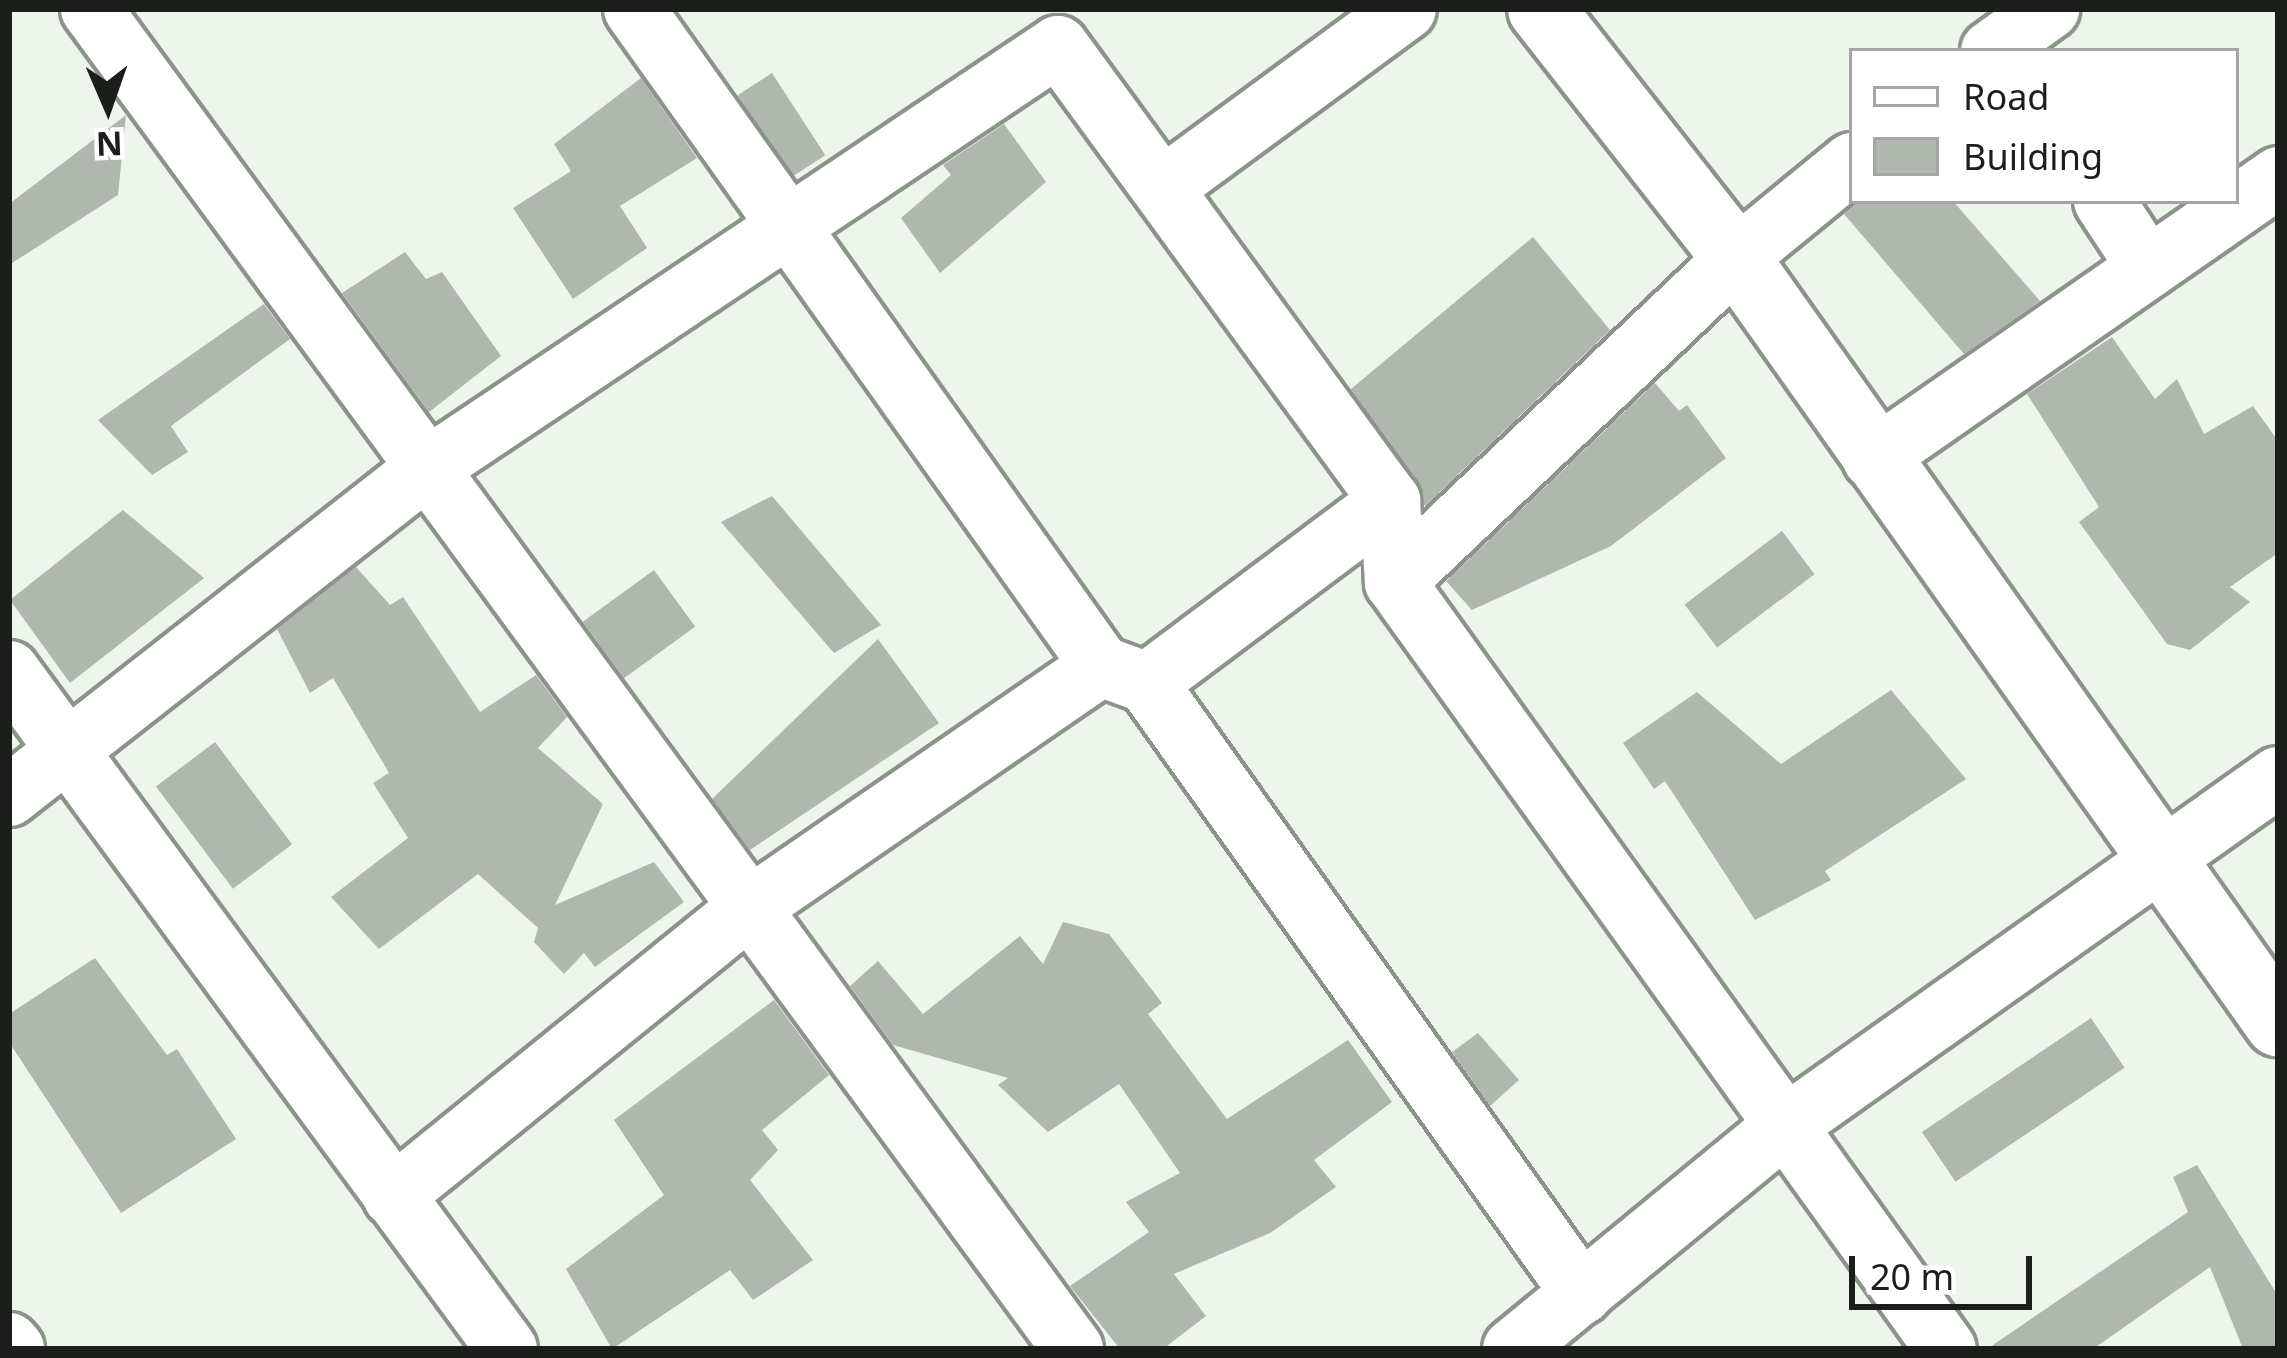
<!DOCTYPE html>
<style>
body{margin:0}
#map{position:relative;width:2287px;height:1358px;overflow:hidden;background:#eef5ed;font-family:"Noto Sans",sans-serif}
div>[style]{position:absolute}
.building>*{inset:0;background:#b0b7af;transform-origin:0 0}
.roads{filter:drop-shadow(3px 0 #8c938b) drop-shadow(-3px 0 #8c938b) drop-shadow(0 3px #8c938b) drop-shadow(0 -3px #8c938b)}
.street>*{height:60px;margin:-30px;padding:0 30px;transform-origin:30px;border-radius:30px;background:#fff}
.secondary>*{height:66px;margin:-33px;padding:0 33px;transform-origin:33px;border-radius:33px;background:#fff}
span{translate:-50% -50%;white-space:nowrap;text-align:center;line-height:1.15;-webkit-text-stroke:12px #fff;paint-order:stroke}
.frame{position:absolute;inset:0;border:12px solid #1b1e1b;pointer-events:none}
.legend{position:absolute;left:1849px;top:48px;width:390px;height:156px;box-sizing:border-box;background:#fff;border:3px solid #a4a5a4;margin:0;padding:15px 21px;list-style:none;font-size:36px;color:#1b1e1b}
.legend li{display:flex;align-items:center;gap:24px;height:60px}
.legend b{width:60px;border:3px solid #a4a5a4}
.north{position:absolute;left:48px;top:48px;width:120px;height:120px;-webkit-text-stroke:9px #fff;paint-order:stroke;rotate:178deg;font-size:33px;font-weight:700;line-height:48px;text-align:center;color:#1b1e1b}
.north::after{content:'';display:block;margin:auto;width:42px;height:54px;background:#1b1e1b;clip-path:polygon(50% 0,100% 100%,50% 72%,0 100%)}
.scale{position:absolute;left:1849px;top:1256px;width:183px;height:54px;box-sizing:border-box;border:6px solid #1b1e1b;border-top:0;padding-left:15px;font-size:36px;line-height:42px;white-space:nowrap;color:#1b1e1b;-webkit-text-stroke:9px #fff;paint-order:stroke}
</style>
<div id="map">
<div class="building">
<div style="left:772px;top:73px;width:98px;height:41px;rotate:57deg"></div>
<div style="clip-path:polygon(641px 78px,697px 158px,620px 206px,647px 248px,573px 299px,513px 208px,571px 171px,554px 144px)"></div>
<div style="clip-path:polygon(126px 115px,118px 195px,9px 265px,9px 204px)"></div>
<div style="clip-path:polygon(1004px 124px,1046px 182px,940px 273px,901px 218px,951px 175px,943px 165px)"></div>
<div style="clip-path:polygon(1860px 201px,1953px 201px,2040px 301px,1964px 354px,1844px 214px)"></div>
<div style="clip-path:polygon(1533px 237px,1610px 330px,1425px 506px,1351px 389px)"></div>
<div style="clip-path:polygon(405px 252px,426px 279px,442px 272px,501px 356px,429px 412px,342px 293px)"></div>
<div style="clip-path:polygon(264px 304px,290px 339px,171px 426px,188px 452px,152px 475px,98px 420px)"></div>
<div style="clip-path:polygon(2112px 337px,2155px 399px,2177px 379px,2204px 434px,2253px 406px,2278px 441px,2278px 553px,2230px 587px,2250px 602px,2190px 650px,2167px 644px,2079px 522px,2099px 507px,2027px 394px)"></div>
<div style="clip-path:polygon(1655px 383px,1679px 411px,1687px 405px,1726px 458px,1611px 546px,1472px 610px,1446px 581px)"></div>
<div style="clip-path:polygon(772px 496px,881px 625px,834px 653px,721px 522px)"></div>
<div style="clip-path:polygon(123px 510px,204px 578px,70px 683px,10px 600px)"></div>
<div style="left:1782px;top:531px;width:54px;height:122px;rotate:53deg"></div>
<div style="clip-path:polygon(356px 567px,390px 605px,403px 597px,480px 712px,536px 675px,567px 717px,538px 748px,603px 804px,555px 905px,654px 862px,684px 902px,595px 967px,584px 953px,564px 974px,534px 942px,538px 928px,478px 874px,379px 949px,331px 897px,408px 838px,373px 783px,389px 773px,333px 678px,310px 693px,277px 629px)"></div>
<div style="left:654px;top:570px;width:70px;height:88px;rotate:54deg"></div>
<div style="clip-path:polygon(878px 639px,939px 723px,750px 850px,712px 799px)"></div>
<div style="clip-path:polygon(1891px 690px,1966px 779px,1825px 871px,1831px 880px,1755px 920px,1665px 781px,1654px 789px,1623px 743px,1697px 692px,1781px 764px)"></div>
<div style="left:215px;top:742px;width:128px;height:74px;rotate:53deg"></div>
<div style="clip-path:polygon(1063px 922px,1109px 934px,1162px 1003px,1148px 1014px,1227px 1119px,1348px 1040px,1392px 1102px,1314px 1160px,1336px 1187px,1270px 1233px,1174px 1274px,1206px 1316px,1163px 1349px,1120px 1349px,1070px 1286px,1149px 1232px,1126px 1202px,1180px 1173px,1119px 1084px,1048px 1132px,998px 1085px,1008px 1078px,893px 1045px,850px 986px,878px 961px,923px 1014px,1020px 936px,1043px 964px)"></div>
<div style="clip-path:polygon(95px 958px,167px 1055px,177px 1049px,236px 1139px,121px 1213px,9px 1042px,9px 1014px)"></div>
<div style="clip-path:polygon(774px 1000px,829px 1075px,762px 1130px,778px 1150px,750px 1180px,813px 1260px,753px 1300px,730px 1270px,612px 1349px,566px 1269px,664px 1195px,614px 1120px)"></div>
<div style="left:2091px;top:1018px;width:60px;height:204px;rotate:56deg"></div>
<div style="clip-path:polygon(1478px 1033px,1519px 1080px,1490px 1106px,1452px 1052px)"></div>
<div style="clip-path:polygon(2197px 1165px,2278px 1296px,2278px 1349px,2243px 1349px,2210px 1267px,2093px 1349px,1987px 1349px,2188px 1212px,2173px 1177px)"></div>
</div>
<div class="roads">
<div class="street">
<div style="left:91px;top:9px;width:1661px;rotate:53.76deg"></div>
<div style="left:634px;top:9px;width:806px;rotate:54.59deg"></div>
<div style="left:1101px;top:666px;width:49px;rotate:20.3deg"></div>
<div style="left:1147px;top:683px;width:304px;rotate:-36.8deg"></div>
<div style="left:1991px;top:51px;width:72px;rotate:-35.9deg"></div>
<div style="left:1168px;top:184px;width:295px;rotate:-36.3deg"></div>
<div style="left:2104px;top:201px;width:80px;rotate:56.7deg"></div>
<div style="left:1873px;top:459px;width:494px;rotate:-34.8deg"></div>
<div style="left:1395px;top:582px;width:470px;rotate:-43.5deg"></div>
<div style="left:1736px;top:258px;width:150px;rotate:-39.3deg"></div>
<div style="left:9px;top:671px;width:841px;rotate:53.7deg"></div>
<div style="left:1147px;top:683px;width:750px;rotate:54.55deg"></div>
<div style="left:9px;top:796px;width:526px;rotate:-38.13deg"></div>
<div style="left:423px;top:471px;width:764px;rotate:-33.79deg"></div>
<div style="left:1058px;top:46px;width:563px;rotate:53.88deg"></div>
<div style="left:1390px;top:501px;width:81px;rotate:86.5deg"></div>
<div style="left:1395px;top:582px;width:944px;rotate:54.31deg"></div>
<div style="left:393px;top:1196px;width:454px;rotate:-39deg"></div>
<div style="left:746px;top:910px;width:431px;rotate:-34.5deg"></div>
<div style="left:9px;top:1343px;width:8px;rotate:50deg"></div>
<div style="left:1513px;top:1349px;width:347px;rotate:-39.4deg"></div>
<div style="left:1781px;top:1129px;width:609px;rotate:-35.31deg"></div>
</div>
<div class="secondary">
<div style="left:1541px;top:9px;width:316px;rotate:51.9deg"></div>
<div style="left:1736px;top:258px;width:938px;rotate:54.68deg"></div>
</div>
</div>
<div class="frame"></div>
<ul class="legend">
<li><b style="height:15px;background:#fff"></b>Road</li>
<li><b style="height:33px;background:#b0b7af"></b>Building</li>
</ul>
<div class="north">N</div>
<div class="scale">20 m</div>
</div>
